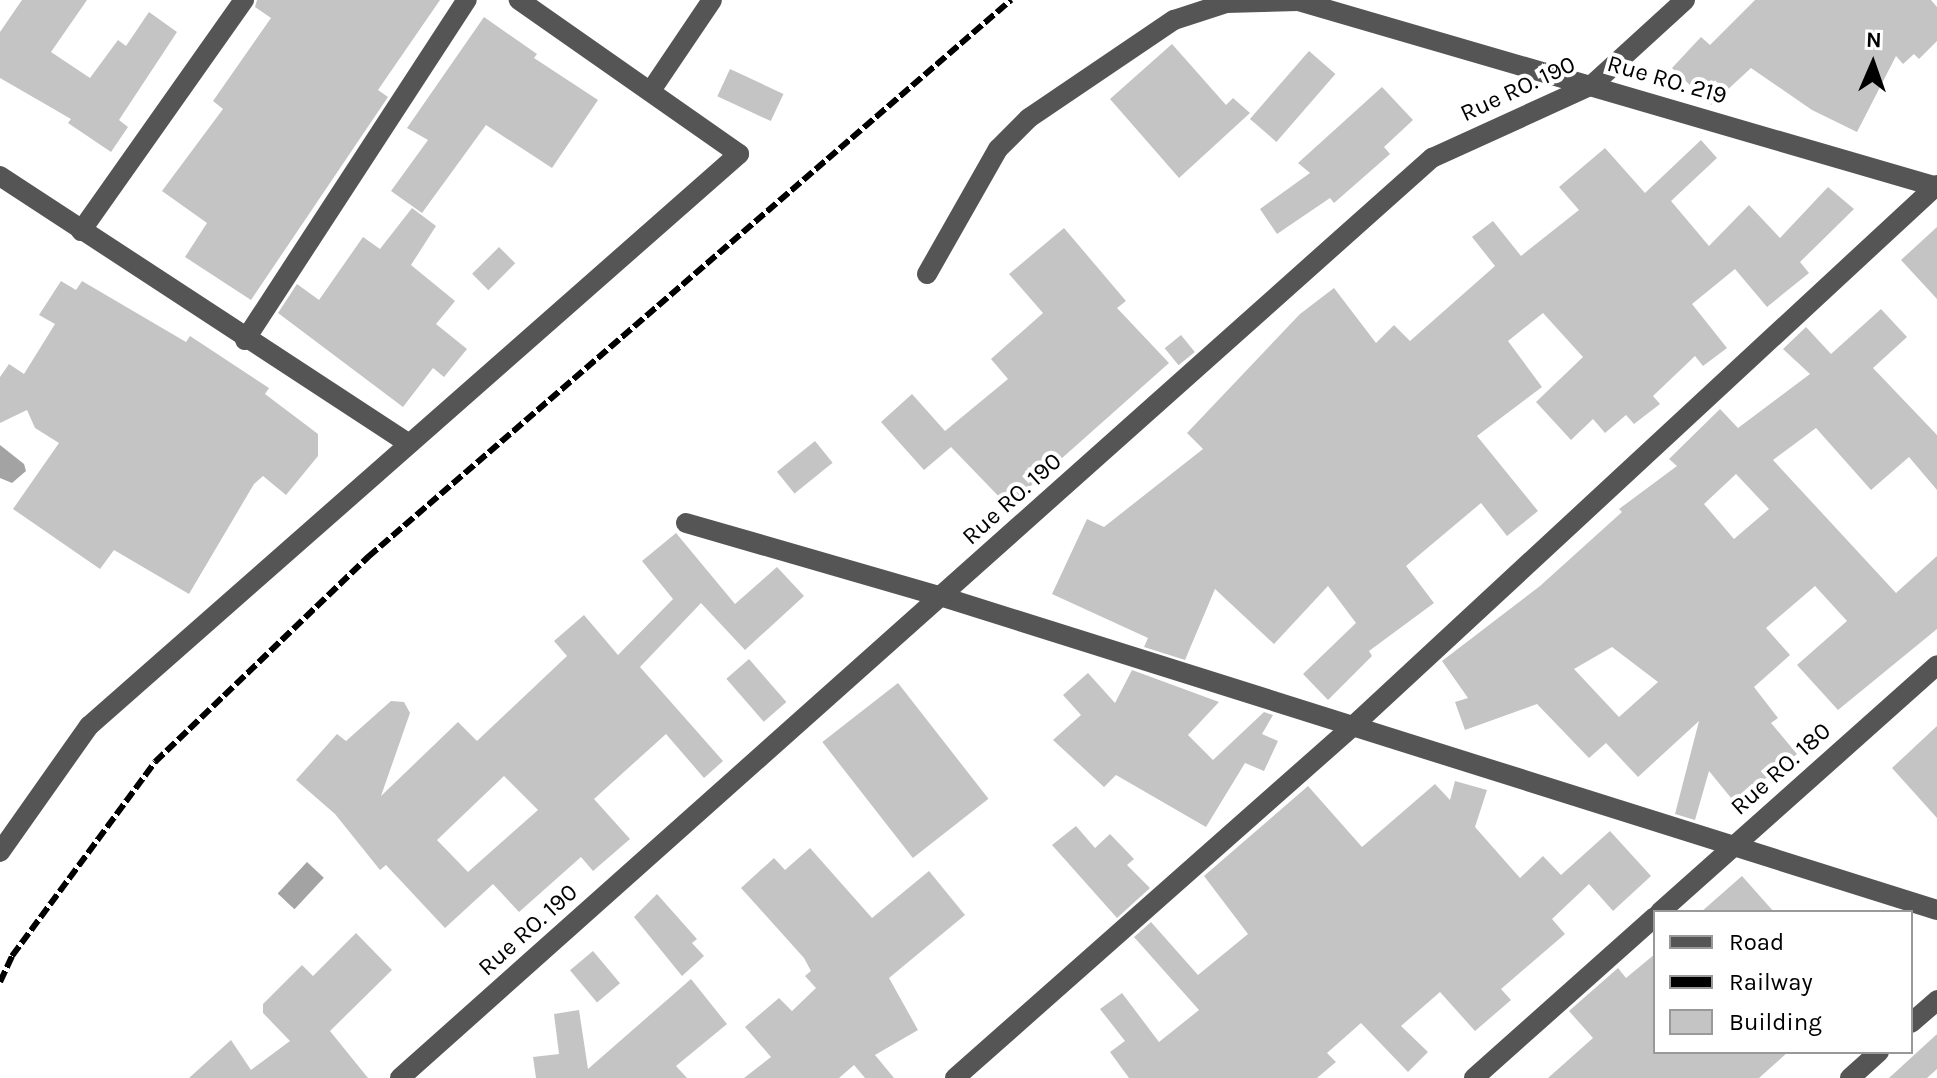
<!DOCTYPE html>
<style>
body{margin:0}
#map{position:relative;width:1937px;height:1078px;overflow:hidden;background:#fff;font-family:Karla,sans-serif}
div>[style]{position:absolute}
.water>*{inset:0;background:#a3a3a3;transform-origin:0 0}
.building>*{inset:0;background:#c4c4c4;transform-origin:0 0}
.minor>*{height:20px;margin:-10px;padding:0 10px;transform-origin:10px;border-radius:10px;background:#555}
.rail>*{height:6px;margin-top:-3px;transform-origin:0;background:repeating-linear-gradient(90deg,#000 0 12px,transparent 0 16px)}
span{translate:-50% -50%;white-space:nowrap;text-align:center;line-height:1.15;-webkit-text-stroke:8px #fff;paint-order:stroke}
.street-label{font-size:24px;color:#000}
.legend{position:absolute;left:1653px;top:910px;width:260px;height:144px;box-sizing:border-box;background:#fff;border:2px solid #999;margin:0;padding:10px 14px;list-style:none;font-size:24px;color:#000}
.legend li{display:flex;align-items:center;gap:16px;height:40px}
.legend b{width:40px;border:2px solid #999}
.north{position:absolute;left:1833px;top:24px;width:80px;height:80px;-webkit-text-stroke:6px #fff;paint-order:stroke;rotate:2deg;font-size:22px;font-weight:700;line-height:32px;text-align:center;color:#000}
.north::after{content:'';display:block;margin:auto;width:28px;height:36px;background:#000;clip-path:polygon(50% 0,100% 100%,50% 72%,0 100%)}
</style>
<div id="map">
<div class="water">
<div style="clip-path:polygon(0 445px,24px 464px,26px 471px,12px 483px,0 478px)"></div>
<div style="left:307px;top:862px;width:23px;height:43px;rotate:43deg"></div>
</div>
<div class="building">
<div style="clip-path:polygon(22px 0,87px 0,51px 52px,90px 78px,118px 40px,126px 46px,149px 12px,177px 32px,119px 120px,128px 127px,111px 152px,68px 123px,71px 119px,0 78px,0 32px)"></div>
<div style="clip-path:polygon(257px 0,440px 0,378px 90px,388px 97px,251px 300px,185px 257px,207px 223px,162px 191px,223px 109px,213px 101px,271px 18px,255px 7px)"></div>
<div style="clip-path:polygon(1755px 0,1931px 0,1937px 7px,1937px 41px,1919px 59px,1914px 54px,1903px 64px,1896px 56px,1857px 132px,1812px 110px,1751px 68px,1711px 105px,1672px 68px,1701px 37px,1710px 45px)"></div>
<div style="clip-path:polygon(484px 17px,537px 54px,534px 58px,598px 100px,552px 168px,486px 125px,422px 213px,391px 191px,428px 140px,407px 128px)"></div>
<div style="clip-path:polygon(1172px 44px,1226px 105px,1233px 98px,1250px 113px,1179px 178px,1110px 99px)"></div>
<div style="left:1309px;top:51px;width:35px;height:90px;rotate:41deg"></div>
<div style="left:730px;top:69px;width:59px;height:30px;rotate:25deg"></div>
<div style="clip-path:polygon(1382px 87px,1413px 120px,1384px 147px,1390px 154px,1334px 203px,1330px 198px,1277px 234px,1260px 209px,1310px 173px,1298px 163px)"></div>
<div style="clip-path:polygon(1701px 140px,1717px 158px,1671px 201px,1709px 246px,1749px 205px,1780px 238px,1828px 187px,1854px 209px,1800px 262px,1809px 273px,1767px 307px,1735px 269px,1692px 304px,1727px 348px,1703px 366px,1695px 356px,1653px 396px,1660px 404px,1634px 424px,1626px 415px,1605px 433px,1593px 419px,1571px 440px,1536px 402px,1583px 357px,1543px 313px,1508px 341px,1542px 387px,1477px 436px,1538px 511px,1507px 536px,1481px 503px,1406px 566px,1434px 603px,1369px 651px,1372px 656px,1328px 700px,1303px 674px,1356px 623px,1328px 586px,1274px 644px,1215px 589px,1185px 660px,1144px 647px,1148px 638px,1052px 594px,1087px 519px,1104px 527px,1203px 449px,1187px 433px,1300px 314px,1334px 288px,1376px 343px,1394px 325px,1410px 341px,1495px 266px,1472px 237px,1493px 221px,1521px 256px,1579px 210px,1559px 187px,1605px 148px,1645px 193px)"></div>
<div style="clip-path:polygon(412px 208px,436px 226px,411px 265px,455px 301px,436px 324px,467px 349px,444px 377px,433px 368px,403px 407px,278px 313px,297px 284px,319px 300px,363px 237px,380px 249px)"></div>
<div style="clip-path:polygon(1937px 227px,1937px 299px,1901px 260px)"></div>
<div style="clip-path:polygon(1064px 228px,1126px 301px,1117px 308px,1169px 363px,1008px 506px,951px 447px,924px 470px,881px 422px,912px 394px,945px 431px,1008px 379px,991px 359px,1043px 313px,1009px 274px)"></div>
<div style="left:499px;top:247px;width:23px;height:38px;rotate:45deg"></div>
<div style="clip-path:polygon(61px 281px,76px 290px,82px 281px,186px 342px,190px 336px,269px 388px,265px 394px,318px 434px,318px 456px,286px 495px,263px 476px,254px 484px,189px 594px,114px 550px,100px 569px,13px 509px,59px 443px,35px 428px,27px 410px,0 423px,0 377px,9px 364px,24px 374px,55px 324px,39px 315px)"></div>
<div style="clip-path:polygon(evenodd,1881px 309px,1907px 337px,1873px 368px,1937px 435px,1937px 490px,1909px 457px,1871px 490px,1816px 428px,1773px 460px,1896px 593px,1937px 556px,1937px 629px,1838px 710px,1797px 665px,1847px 621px,1815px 586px,1766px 628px,1790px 655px,1754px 687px,1778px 718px,1771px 723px,1797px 754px,1736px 804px,1709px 771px,1695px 820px,1675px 814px,1699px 721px,1638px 777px,1606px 743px,1589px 758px,1537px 704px,1465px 730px,1455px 702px,1468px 698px,1442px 661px,1540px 586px,1622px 512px,1619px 509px,1677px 466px,1669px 459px,1720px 409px,1738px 428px,1810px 374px,1783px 349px,1806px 327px,1831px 354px,1881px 309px,1736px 474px,1769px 509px,1734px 539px,1704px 504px,1736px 474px,1881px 309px,1612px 647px,1658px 682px,1619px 717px,1574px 669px,1612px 647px)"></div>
<div style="left:1181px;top:335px;width:22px;height:21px;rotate:51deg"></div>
<div style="left:815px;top:441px;width:28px;height:49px;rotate:51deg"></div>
<div style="clip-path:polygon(evenodd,676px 533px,735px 604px,777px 567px,804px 596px,745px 650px,701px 603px,640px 667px,723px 761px,704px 778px,666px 734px,594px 799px,630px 839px,593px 871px,581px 857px,519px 912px,493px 884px,445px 928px,386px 865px,380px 870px,335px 814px,296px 780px,337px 734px,346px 741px,391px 701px,404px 702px,410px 713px,381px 796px,458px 722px,477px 741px,567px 656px,554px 641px,584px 615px,618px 655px,673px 599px,642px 561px,676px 533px,504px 776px,538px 810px,468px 872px,437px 840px,504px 776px)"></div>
<div style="left:749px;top:659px;width:57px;height:30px;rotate:49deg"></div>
<div style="clip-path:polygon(1132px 670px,1219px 702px,1188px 735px,1213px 760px,1264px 712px,1273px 715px,1262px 734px,1278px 741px,1264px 771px,1245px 763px,1206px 827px,1116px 775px,1104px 787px,1053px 740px,1081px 715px,1063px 695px,1088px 673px,1115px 703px)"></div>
<div style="left:898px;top:683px;width:147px;height:96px;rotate:52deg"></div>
<div style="clip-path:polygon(1937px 726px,1937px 818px,1892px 768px)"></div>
<div style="clip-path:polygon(1455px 781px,1487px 790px,1475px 827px,1520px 878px,1543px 856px,1561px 875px,1610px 831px,1651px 876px,1613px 911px,1589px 884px,1552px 919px,1565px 934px,1501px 989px,1511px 1000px,1475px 1031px,1440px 992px,1401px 1026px,1428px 1052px,1408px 1072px,1361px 1023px,1327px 1053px,1336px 1062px,1317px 1078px,1129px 1078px,1110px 1052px,1125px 1041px,1100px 1009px,1122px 993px,1159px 1042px,1199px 1010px,1134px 937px,1151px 922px,1198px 975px,1248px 934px,1204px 876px,1308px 786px,1362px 847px,1435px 784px,1450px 800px)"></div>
<div style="clip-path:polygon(1076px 826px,1095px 848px,1110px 834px,1134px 859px,1127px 865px,1150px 888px,1117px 918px,1052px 845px)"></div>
<div style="clip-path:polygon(810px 848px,872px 918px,929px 871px,965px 915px,889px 978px,918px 1030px,875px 1055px,894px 1078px,865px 1078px,854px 1065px,839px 1078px,744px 1078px,771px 1057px,745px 1027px,779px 998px,792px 1011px,816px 988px,805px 976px,811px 971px,804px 958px,741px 888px,774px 858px,785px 870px)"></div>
<div style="clip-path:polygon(1742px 876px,1774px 912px,1701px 912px)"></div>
<div style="clip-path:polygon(657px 894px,697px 939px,692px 943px,704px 956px,682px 976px,634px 917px)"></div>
<div style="clip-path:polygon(356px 933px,392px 970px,330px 1031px,368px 1078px,189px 1078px,231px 1040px,251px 1070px,290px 1041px,263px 1013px,263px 1004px,302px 965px,313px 976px)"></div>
<div style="left:593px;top:951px;width:42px;height:30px;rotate:50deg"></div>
<div style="clip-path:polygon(1655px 954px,1655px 1052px,1788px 1052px,1759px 1078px,1548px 1078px,1593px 1038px,1569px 1011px,1618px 968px,1626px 978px)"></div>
<div style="clip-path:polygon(691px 979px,727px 1024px,676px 1066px,687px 1078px,536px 1078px,533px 1057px,559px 1054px,554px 1014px,579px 1010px,588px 1069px)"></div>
<div style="clip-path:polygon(1937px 1034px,1937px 1069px,1927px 1078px,1889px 1078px)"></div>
</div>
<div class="minor">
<div style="left:652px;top:89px;width:107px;rotate:-56deg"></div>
<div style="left:0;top:176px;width:489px;rotate:33.2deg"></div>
<div style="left:81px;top:231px;width:283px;rotate:-54.8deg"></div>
<div style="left:927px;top:274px;width:144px;rotate:-60.4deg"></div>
<div style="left:998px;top:149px;width:44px;rotate:-45deg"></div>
<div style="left:1029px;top:118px;width:175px;rotate:-34.1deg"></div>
<div style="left:1174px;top:20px;width:55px;rotate:-18.1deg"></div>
<div style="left:1226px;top:3px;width:72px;rotate:-1.6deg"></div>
<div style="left:1298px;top:1px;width:666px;rotate:16.23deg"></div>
<div style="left:245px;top:340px;width:406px;rotate:-56.9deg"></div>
<div style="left:686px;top:523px;width:267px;rotate:16.1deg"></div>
<div style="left:943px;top:597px;width:1042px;rotate:17.48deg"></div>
<div style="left:0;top:852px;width:154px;rotate:-54.8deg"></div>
<div style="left:89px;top:726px;width:866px;rotate:-41.35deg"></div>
<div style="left:739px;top:154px;width:269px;rotate:-145deg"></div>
<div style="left:1660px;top:912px;width:371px;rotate:-41.7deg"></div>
<div style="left:1911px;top:1023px;width:35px;rotate:-41deg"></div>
<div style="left:400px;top:1078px;width:1383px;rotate:-41.72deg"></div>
<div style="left:1432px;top:158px;width:176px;rotate:-24.5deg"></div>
<div style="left:1592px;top:85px;width:126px;rotate:-42.4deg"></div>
<div style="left:955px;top:1078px;width:531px;rotate:-41.49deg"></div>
<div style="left:1353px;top:726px;width:796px;rotate:-42.81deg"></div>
<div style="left:1474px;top:1078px;width:242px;rotate:-41.7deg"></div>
<div style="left:1850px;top:1078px;width:39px;rotate:-42deg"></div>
</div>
<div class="rail">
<div style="left:0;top:982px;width:29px;rotate:-65deg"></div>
<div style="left:12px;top:956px;width:241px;rotate:-53.6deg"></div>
<div style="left:155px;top:762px;width:296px;rotate:-43.9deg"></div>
<div style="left:368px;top:557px;width:851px;rotate:-40.9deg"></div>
</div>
<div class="street-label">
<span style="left:1667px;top:80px;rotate:16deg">Rue RO. 219</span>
<span style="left:1518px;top:89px;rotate:-25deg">Rue RO. 190</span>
<span style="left:1012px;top:499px;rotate:-42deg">Rue RO. 190</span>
<span style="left:1781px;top:769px;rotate:-42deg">Rue RO. 180</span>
<span style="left:528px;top:930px;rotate:-42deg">Rue RO. 190</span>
</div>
<ul class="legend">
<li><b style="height:10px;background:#555"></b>Road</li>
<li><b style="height:10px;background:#000"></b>Railway</li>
<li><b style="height:22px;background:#c4c4c4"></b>Building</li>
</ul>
<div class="north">N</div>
</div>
